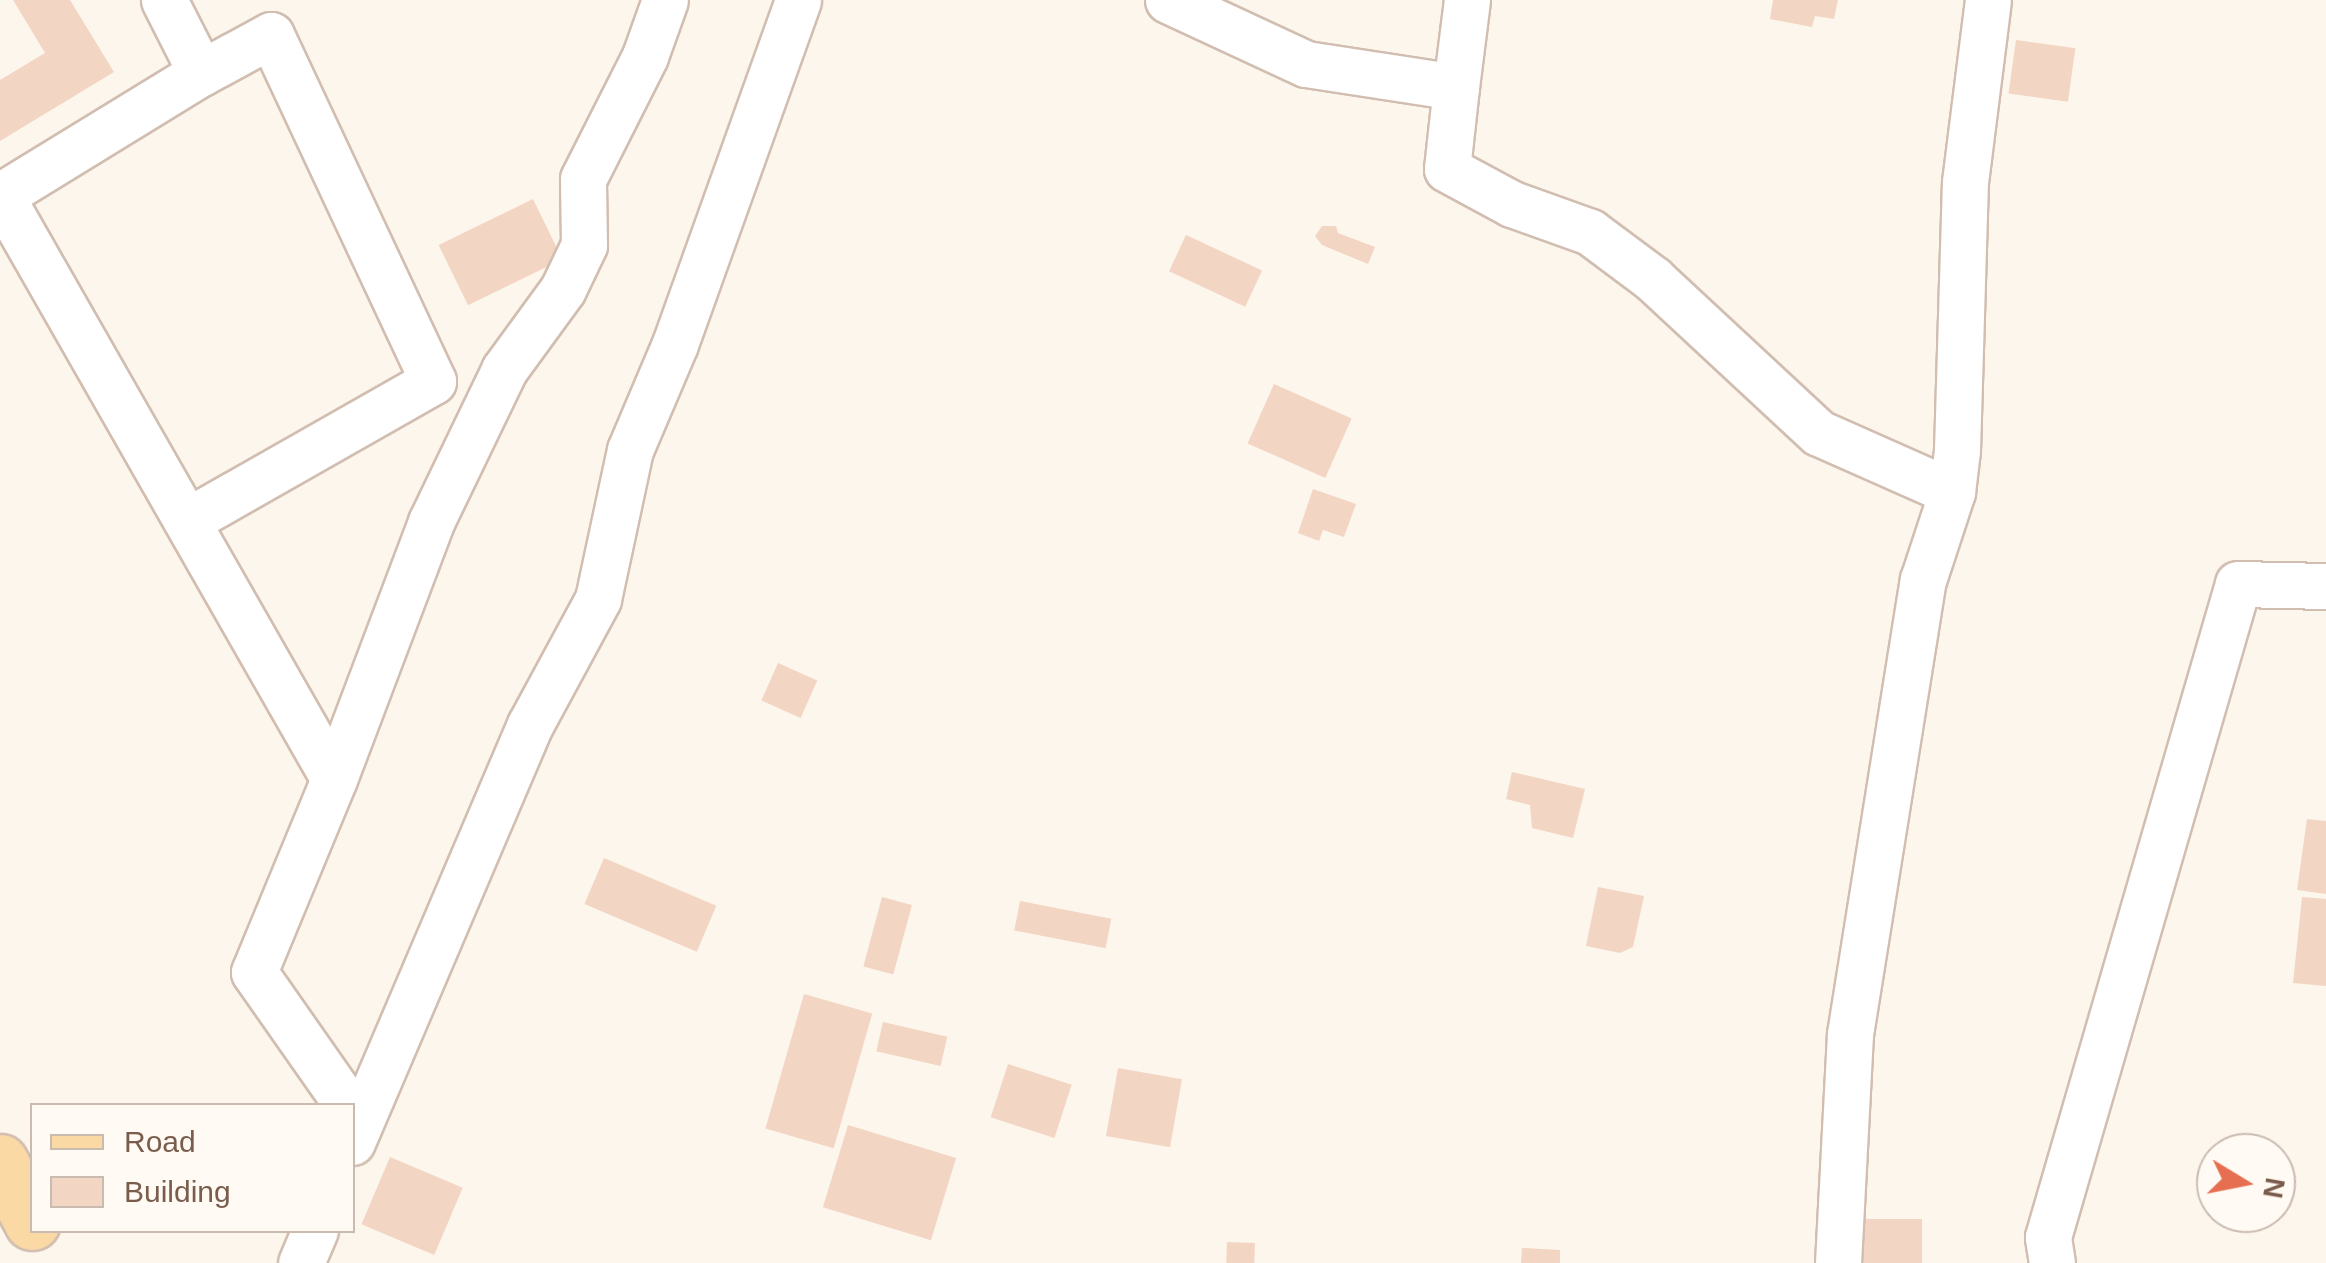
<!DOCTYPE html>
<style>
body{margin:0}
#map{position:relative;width:2326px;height:1263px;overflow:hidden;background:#fdf6ec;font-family:Helvetica,sans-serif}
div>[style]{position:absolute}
.building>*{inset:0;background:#f3d5c3;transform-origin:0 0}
.roads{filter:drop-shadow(2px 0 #d1beb0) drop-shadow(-2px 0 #d1beb0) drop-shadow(0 2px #d1beb0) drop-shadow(0 -2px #d1beb0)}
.minor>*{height:45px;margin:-22.5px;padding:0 22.5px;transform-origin:22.5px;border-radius:22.5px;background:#fff}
.major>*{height:55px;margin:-27.5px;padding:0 27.5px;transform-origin:27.5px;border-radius:27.5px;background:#fbd9a5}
span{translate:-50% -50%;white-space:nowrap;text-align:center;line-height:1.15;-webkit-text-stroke:10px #fffaf3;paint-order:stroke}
.legend{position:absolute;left:30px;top:1103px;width:325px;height:130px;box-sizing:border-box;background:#fffaf3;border:2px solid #cabbb1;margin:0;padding:12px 18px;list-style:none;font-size:30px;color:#7a5c4d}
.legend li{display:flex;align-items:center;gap:20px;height:50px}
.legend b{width:50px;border:2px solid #cabbb1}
.north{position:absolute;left:2196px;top:1133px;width:100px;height:100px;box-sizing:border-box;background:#fffaf3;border:2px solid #cabbb1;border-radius:50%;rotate:100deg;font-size:28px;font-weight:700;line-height:40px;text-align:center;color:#7a5c4d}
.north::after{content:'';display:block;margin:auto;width:35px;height:45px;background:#e76f51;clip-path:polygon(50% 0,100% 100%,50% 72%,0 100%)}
</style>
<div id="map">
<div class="building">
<div style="clip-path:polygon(13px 0,70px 0,114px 72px,0 141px,0 80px,45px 53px)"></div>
<div style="clip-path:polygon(1773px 0,1838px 0,1834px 19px,1815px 16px,1812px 27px,1770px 19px)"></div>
<div style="left:2016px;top:40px;width:60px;height:54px;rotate:8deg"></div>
<div style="left:533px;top:199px;width:67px;height:105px;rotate:64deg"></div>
<div style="clip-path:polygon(1322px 226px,1336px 226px,1338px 233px,1375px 247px,1368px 264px,1322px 245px,1315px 236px)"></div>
<div style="left:1186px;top:235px;width:84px;height:40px;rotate:25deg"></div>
<div style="left:1274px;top:384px;width:85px;height:65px;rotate:24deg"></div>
<div style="clip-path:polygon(1313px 489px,1356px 504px,1344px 537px,1323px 530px,1319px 541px,1298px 533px)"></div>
<div style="left:778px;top:663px;width:43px;height:41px;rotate:24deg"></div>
<div style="clip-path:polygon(1512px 772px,1585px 789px,1573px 838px,1532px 828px,1530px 805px,1506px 799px)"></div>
<div style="clip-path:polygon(2307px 819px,2326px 821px,2326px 894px,2297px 890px)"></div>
<div style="left:604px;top:858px;width:122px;height:50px;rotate:23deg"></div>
<div style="clip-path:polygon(1598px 887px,1644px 896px,1633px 947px,1620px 953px,1586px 946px)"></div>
<div style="left:882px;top:897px;width:31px;height:72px;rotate:15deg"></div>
<div style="clip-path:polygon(2302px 897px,2326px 899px,2326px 986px,2293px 983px)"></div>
<div style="left:1020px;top:901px;width:93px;height:30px;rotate:11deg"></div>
<div style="left:804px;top:994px;width:71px;height:140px;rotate:16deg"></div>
<div style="left:883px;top:1022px;width:66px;height:30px;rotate:13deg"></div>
<div style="left:1008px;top:1064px;width:67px;height:56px;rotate:18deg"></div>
<div style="left:1118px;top:1068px;width:65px;height:69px;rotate:10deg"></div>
<div style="left:848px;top:1125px;width:113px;height:86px;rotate:17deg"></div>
<div style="left:390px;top:1157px;width:79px;height:73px;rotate:23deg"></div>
<div style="left:1858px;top:1219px;width:64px;height:44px"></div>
<div style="left:1227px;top:1242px;width:28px;height:21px;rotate:2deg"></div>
<div style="clip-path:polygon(1522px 1248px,1560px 1250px,1560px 1263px,1521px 1263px)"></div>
</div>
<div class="roads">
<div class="minor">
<div style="left:1168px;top:0;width:152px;rotate:24.9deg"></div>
<div style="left:1306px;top:64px;width:152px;rotate:8.7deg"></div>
<div style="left:1456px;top:87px;width:88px;rotate:-82.8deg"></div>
<div style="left:1456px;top:87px;width:82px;rotate:96.3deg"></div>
<div style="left:1447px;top:169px;width:74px;rotate:28.3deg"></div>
<div style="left:1512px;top:204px;width:83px;rotate:19.7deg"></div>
<div style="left:1590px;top:232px;width:79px;rotate:36.7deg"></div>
<div style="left:1653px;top:279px;width:226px;rotate:42.9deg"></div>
<div style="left:1819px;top:433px;width:145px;rotate:23.9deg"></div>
<div style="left:1952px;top:492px;width:42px;rotate:-83.2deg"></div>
<div style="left:1957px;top:450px;width:268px;rotate:-88.3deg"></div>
<div style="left:1965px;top:182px;width:183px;rotate:-82.8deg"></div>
<div style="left:0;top:196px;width:236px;rotate:-31.5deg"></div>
<div style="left:201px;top:73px;width:82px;rotate:-116.9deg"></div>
<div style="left:1px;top:196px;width:671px;rotate:60.27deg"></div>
<div style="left:334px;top:779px;width:209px;rotate:112.5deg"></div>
<div style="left:254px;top:972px;width:164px;rotate:55deg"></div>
<div style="left:187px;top:521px;width:283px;rotate:-29.6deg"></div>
<div style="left:433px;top:381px;width:382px;rotate:-115.1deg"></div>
<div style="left:271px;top:35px;width:80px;rotate:151.5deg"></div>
<div style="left:334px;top:779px;width:275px;rotate:-69.3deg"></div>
<div style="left:431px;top:522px;width:169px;rotate:-64.3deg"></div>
<div style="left:504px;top:370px;width:100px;rotate:-53.9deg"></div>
<div style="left:563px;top:289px;width:49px;rotate:-64.5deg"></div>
<div style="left:584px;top:245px;width:66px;rotate:-90.9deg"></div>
<div style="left:583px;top:179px;width:138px;rotate:-63.2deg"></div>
<div style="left:645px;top:56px;width:59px;rotate:-70.3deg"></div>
<div style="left:352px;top:1142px;width:453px;rotate:-66.9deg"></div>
<div style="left:530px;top:725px;width:143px;rotate:-61.6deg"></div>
<div style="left:598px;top:599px;width:152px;rotate:-77.9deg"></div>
<div style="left:630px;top:450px;width:115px;rotate:-67deg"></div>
<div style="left:675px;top:344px;width:365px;rotate:-70.3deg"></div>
<div style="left:301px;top:1263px;width:36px;rotate:-67deg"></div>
<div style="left:1838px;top:1263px;width:229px;rotate:-87deg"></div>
<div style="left:1850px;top:1034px;width:460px;rotate:-80.9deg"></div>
<div style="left:1923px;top:580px;width:93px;rotate:-71.8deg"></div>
<div style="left:2052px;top:1263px;width:26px;rotate:-99deg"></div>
<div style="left:2048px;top:1237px;width:680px;rotate:-73.78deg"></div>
<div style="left:2238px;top:584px;width:88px;rotate:1.3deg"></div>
</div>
<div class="major">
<div style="left:0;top:1162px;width:68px;rotate:61.9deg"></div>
</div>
</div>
<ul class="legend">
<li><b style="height:12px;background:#fbd9a5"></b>Road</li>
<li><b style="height:28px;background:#f3d5c3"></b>Building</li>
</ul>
<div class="north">N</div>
</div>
